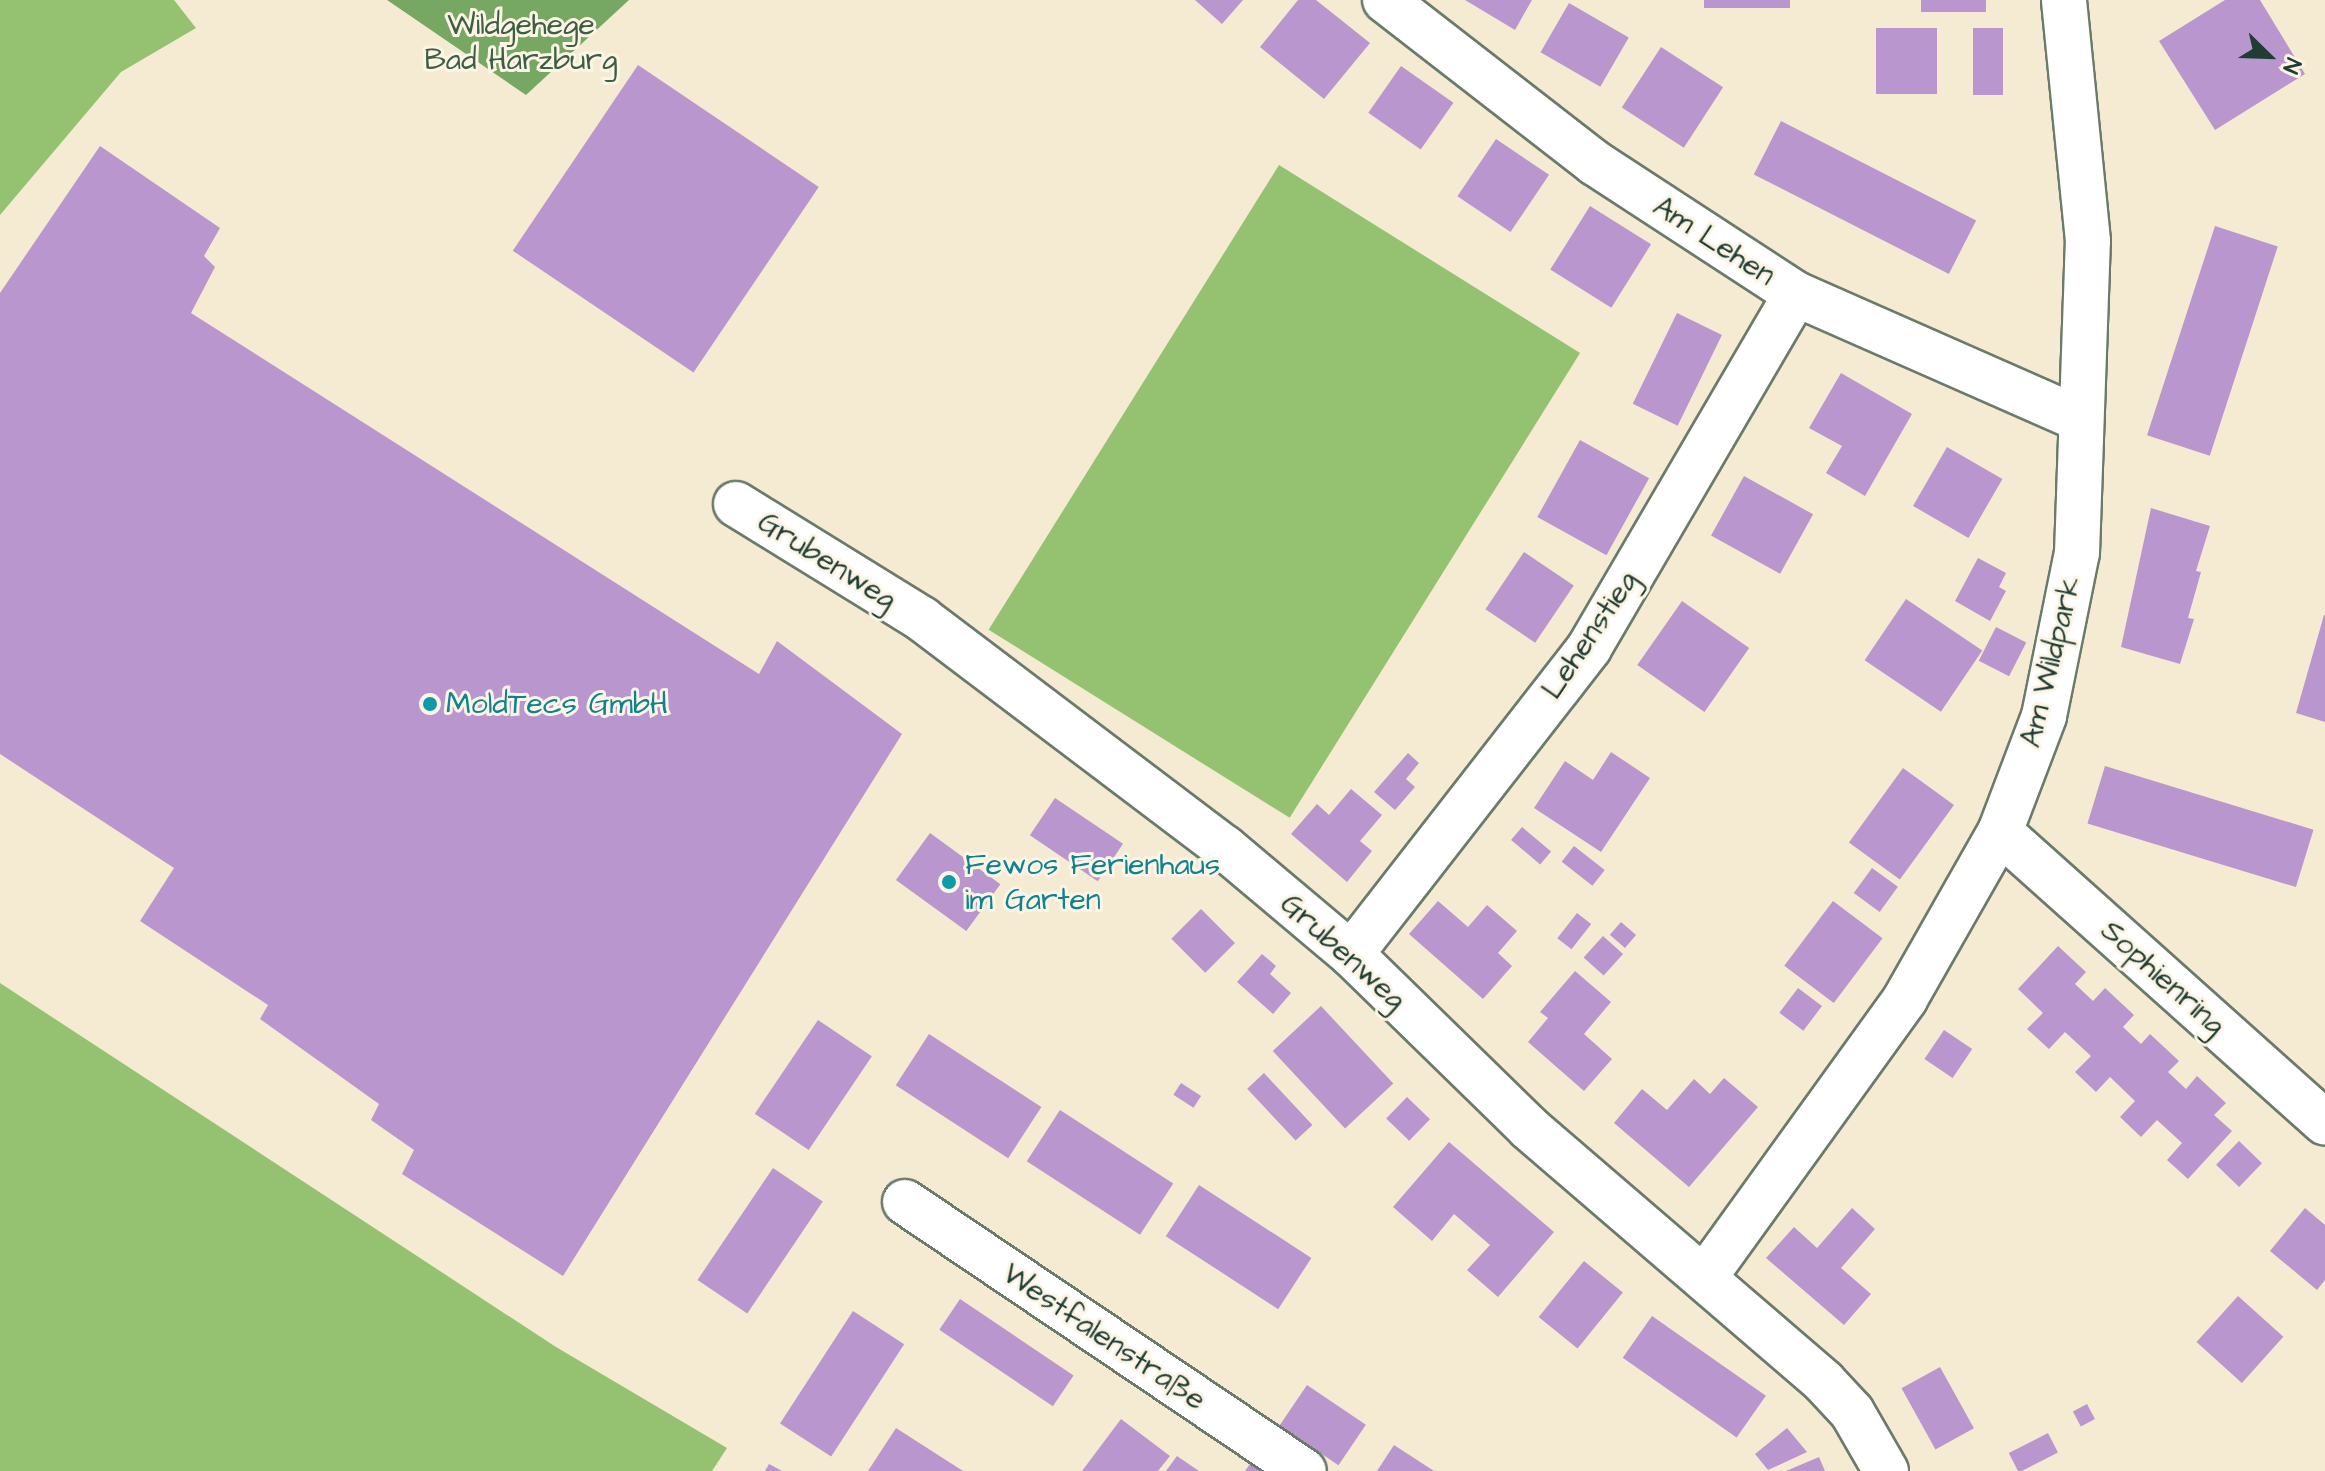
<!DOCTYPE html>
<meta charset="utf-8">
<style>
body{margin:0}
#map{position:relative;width:2325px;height:1471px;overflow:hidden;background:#f5ebd2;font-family:"Architects Daughter",sans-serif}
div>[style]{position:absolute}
.green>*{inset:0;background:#94c271;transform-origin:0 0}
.forest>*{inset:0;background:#77a863}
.building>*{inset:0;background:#b997ce;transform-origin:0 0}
.roads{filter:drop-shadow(2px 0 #6a7a6b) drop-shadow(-2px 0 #6a7a6b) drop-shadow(0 2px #6a7a6b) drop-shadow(0 -2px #6a7a6b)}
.minor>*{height:44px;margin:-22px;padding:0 22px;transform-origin:22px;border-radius:22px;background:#fff}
.dots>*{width:22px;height:22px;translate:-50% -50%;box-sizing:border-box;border:4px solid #fcf5e5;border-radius:50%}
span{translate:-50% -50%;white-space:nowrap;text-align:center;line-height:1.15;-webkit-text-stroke:6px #fcf5e5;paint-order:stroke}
.park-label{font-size:30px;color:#3c5e43}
.street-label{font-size:30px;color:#1f3d34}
.culture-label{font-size:30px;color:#0d838f}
.left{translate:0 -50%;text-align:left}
.north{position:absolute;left:2229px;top:16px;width:80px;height:80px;-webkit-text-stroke:6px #fcf5e5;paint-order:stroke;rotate:113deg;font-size:22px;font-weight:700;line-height:32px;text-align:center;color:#1f3d34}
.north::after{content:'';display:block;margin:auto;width:28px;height:36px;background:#1f3d34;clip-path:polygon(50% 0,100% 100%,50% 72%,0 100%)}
</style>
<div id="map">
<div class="green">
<div style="clip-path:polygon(0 0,174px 0,196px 28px,121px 72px,0 215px)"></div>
<div style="left:1279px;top:165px;width:355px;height:548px;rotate:32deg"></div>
<div style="clip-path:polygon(0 983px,556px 1347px,727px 1448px,712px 1471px,0 1471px)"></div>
</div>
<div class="forest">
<div style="clip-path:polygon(387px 0,629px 0,526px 95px)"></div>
</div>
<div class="building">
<div style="clip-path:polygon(1195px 0,1243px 0,1222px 24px)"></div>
<div style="clip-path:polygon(1298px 0,1316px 0,1370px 43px,1324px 99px,1260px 47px)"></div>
<div style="clip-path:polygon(1465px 0,1532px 0,1515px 30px)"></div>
<div style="left:1704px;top:0;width:86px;height:8px"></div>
<div style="left:1921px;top:0;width:65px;height:12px"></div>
<div style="clip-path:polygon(2225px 0,2260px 0,2305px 74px,2215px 130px,2159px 41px)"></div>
<div style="left:1569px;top:3px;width:69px;height:57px;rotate:30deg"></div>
<div style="left:1876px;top:28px;width:61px;height:66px"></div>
<div style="left:1973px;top:28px;width:30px;height:67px"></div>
<div style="left:1661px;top:47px;width:74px;height:72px;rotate:33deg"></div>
<div style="left:638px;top:65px;width:218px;height:224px;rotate:34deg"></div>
<div style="left:1401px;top:66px;width:64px;height:57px;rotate:35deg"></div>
<div style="left:1781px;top:121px;width:219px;height:60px;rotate:27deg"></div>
<div style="left:1496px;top:139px;width:64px;height:69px;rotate:34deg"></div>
<div style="clip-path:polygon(100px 146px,220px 228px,204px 256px,215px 267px,191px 313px,759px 674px,777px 641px,902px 734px,563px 1276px,402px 1174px,414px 1150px,371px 1120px,379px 1104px,260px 1019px,268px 1005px,140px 921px,174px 868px,0 754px,0 293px)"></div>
<div style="left:1590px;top:206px;width:72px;height:75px;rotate:32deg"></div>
<div style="left:2215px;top:226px;width:66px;height:220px;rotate:18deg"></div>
<div style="left:1677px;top:313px;width:50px;height:101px;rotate:26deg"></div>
<div style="clip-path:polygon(1841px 373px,1912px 414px,1865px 496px,1826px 473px,1842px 446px,1809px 428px)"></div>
<div style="left:1580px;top:440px;width:79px;height:88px;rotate:29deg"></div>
<div style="left:1947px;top:447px;width:64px;height:68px;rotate:30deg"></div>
<div style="left:1744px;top:476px;width:79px;height:68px;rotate:29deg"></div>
<div style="clip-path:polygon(2151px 508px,2210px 526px,2196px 571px,2201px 572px,2188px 618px,2194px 619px,2180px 664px,2121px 647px)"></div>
<div style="left:1524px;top:552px;width:60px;height:69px;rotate:34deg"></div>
<div style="clip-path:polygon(1978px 558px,2006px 573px,1999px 587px,2006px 591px,1990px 621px,1955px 601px)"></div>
<div style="left:1906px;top:599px;width:92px;height:74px;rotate:34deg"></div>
<div style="left:1682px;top:601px;width:82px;height:78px;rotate:35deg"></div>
<div style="clip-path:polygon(2324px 615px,2325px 615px,2325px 722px,2296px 713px)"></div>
<div style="left:1996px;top:627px;width:34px;height:38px;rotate:27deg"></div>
<div style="clip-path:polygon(1611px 752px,1650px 778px,1601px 852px,1534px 808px,1565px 761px,1593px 780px)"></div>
<div style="clip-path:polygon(1408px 753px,1419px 763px,1406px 779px,1415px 787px,1395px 810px,1374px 792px)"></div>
<div style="left:2105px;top:766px;width:218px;height:60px;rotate:17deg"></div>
<div style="left:1903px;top:768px;width:63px;height:92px;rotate:36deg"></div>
<div style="clip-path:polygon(1351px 789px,1382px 815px,1360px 841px,1372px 851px,1347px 882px,1291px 834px,1317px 804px,1329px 815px)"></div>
<div style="left:1055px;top:798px;width:82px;height:45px;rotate:34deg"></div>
<div style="left:1522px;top:827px;width:38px;height:17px;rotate:40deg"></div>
<div style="left:930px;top:833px;width:87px;height:58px;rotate:36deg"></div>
<div style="left:1574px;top:846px;width:39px;height:20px;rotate:38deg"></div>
<div style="left:1872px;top:868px;width:32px;height:31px;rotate:36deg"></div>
<div style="clip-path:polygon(1438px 901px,1468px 927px,1487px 905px,1517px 931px,1498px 953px,1512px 966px,1483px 999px,1409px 934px)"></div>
<div style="left:1833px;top:901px;width:62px;height:81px;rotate:37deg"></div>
<div style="left:1201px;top:909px;width:48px;height:42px;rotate:45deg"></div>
<div style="left:1577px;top:913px;width:18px;height:32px;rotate:38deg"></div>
<div style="left:1621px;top:922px;width:20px;height:17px;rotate:41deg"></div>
<div style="left:1603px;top:936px;width:27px;height:29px;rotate:42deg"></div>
<div style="clip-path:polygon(2058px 946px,2086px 972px,2075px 984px,2093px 1001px,2105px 988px,2134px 1015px,2123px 1027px,2141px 1044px,2150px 1034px,2179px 1061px,2168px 1072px,2186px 1089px,2197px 1076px,2226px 1103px,2214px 1115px,2232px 1131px,2188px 1179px,2167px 1160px,2182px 1143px,2157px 1120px,2141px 1137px,2120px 1117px,2135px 1101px,2110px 1077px,2096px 1092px,2075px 1072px,2091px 1056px,2065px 1032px,2049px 1049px,2027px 1029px,2043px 1013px,2018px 989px)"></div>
<div style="clip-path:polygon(1262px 954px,1276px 966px,1270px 974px,1291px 993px,1273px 1014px,1237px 982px)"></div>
<div style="clip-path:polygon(1575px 971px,1611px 1002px,1584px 1034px,1612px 1059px,1584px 1091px,1528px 1042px,1548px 1018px,1540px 1012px)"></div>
<div style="left:1798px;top:988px;width:30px;height:31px;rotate:37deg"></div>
<div style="left:1321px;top:1006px;width:106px;height:66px;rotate:47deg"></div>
<div style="left:818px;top:1020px;width:65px;height:113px;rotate:34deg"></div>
<div style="left:1944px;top:1030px;width:34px;height:35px;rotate:34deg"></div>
<div style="left:929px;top:1034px;width:134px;height:61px;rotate:33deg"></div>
<div style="left:1264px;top:1073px;width:71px;height:23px;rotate:47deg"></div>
<div style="clip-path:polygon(1724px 1078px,1758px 1107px,1689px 1187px,1614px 1123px,1642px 1089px,1667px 1110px,1694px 1079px,1710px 1094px)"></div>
<div style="left:1181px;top:1083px;width:24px;height:14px;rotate:33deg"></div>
<div style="left:1407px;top:1097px;width:32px;height:30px;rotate:44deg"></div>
<div style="left:1060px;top:1110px;width:135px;height:61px;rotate:33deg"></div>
<div style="left:2239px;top:1141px;width:32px;height:33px;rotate:44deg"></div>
<div style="clip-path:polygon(1449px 1142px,1554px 1232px,1498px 1297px,1467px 1270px,1490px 1245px,1454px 1214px,1432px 1241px,1393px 1207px)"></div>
<div style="left:773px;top:1168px;width:60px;height:135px;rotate:34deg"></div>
<div style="left:1199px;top:1185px;width:134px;height:61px;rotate:33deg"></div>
<div style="clip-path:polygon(1852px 1208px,1875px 1229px,1841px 1268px,1871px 1294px,1844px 1325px,1766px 1258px,1794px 1227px,1817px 1248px)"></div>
<div style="clip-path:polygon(2305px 1208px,2325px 1225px,2325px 1280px,2317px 1290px,2270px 1251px)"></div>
<div style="left:1584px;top:1261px;width:50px;height:72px;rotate:39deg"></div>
<div style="left:2238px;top:1296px;width:61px;height:62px;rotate:42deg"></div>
<div style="left:960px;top:1299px;width:137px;height:37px;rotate:34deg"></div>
<div style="left:853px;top:1311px;width:61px;height:134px;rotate:33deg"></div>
<div style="left:1652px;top:1316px;width:139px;height:51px;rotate:35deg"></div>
<div style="left:1940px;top:1367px;width:70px;height:44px;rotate:61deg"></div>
<div style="left:1307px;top:1385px;width:71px;height:49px;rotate:34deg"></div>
<div style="left:2087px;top:1404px;width:17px;height:16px;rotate:62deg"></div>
<div style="clip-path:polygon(1121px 1419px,1170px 1456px,1158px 1471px,1082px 1471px)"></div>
<div style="clip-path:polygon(896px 1428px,963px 1471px,868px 1471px)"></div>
<div style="clip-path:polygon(1787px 1428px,1807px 1452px,1768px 1470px,1755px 1454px)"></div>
<div style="left:2048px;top:1433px;width:22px;height:44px;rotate:63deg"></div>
<div style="clip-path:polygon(1394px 1445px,1434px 1471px,1377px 1471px)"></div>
<div style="clip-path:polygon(1177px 1456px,1199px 1471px,1166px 1471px)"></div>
<div style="clip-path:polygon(1819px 1457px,1825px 1471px,1786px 1471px)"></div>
<div style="clip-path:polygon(1252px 1461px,1267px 1471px,1245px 1471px)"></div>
<div style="clip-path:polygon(769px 1464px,782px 1471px,765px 1471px)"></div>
</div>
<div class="roads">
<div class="minor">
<div style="left:1385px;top:0;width:266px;rotate:37.8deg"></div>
<div style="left:1595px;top:163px;width:240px;rotate:33.1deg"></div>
<div style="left:1796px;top:294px;width:310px;rotate:23.8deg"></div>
<div style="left:736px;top:504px;width:219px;rotate:31.7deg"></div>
<div style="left:922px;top:619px;width:380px;rotate:37.1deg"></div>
<div style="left:1225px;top:848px;width:165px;rotate:40.1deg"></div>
<div style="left:1351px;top:954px;width:249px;rotate:44.3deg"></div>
<div style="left:1529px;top:1128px;width:389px;rotate:40.7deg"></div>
<div style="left:1824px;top:1382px;width:41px;rotate:47deg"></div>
<div style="left:1852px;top:1412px;width:68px;rotate:60deg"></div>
<div style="left:2000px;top:832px;width:436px;rotate:41.8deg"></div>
<div style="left:1351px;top:954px;width:388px;rotate:-52.1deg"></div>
<div style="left:1589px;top:648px;width:410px;rotate:-59.7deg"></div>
<div style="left:905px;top:1202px;width:481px;rotate:34deg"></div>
<div style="left:1704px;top:1278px;width:344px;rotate:-54.2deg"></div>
<div style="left:1905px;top:999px;width:192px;rotate:-60.4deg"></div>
<div style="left:2000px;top:832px;width:124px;rotate:-69.2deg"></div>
<div style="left:2044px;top:716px;width:166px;rotate:-78.6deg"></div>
<div style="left:2077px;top:553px;width:312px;rotate:-88deg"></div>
<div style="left:2088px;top:241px;width:242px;rotate:-95.7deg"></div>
</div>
</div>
<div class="dots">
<div style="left:430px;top:704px;background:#0f9aa8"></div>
<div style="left:949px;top:882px;background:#0f9aa8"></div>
</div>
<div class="park-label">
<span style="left:521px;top:42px">Wildgehege<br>Bad Harzburg</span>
</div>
<div class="street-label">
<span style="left:1714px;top:241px;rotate:33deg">Am Lehen</span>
<span style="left:827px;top:561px;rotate:32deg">Grubenweg</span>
<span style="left:1590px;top:635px;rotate:-56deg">Lehenstieg</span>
<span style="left:2051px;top:662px;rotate:-76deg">Am Wildpark</span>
<span style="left:1343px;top:952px;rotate:42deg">Grubenweg</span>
<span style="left:2163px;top:978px;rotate:42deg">Sophienring</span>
<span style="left:1104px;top:1337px;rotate:34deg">Westfalenstraße</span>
</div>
<div class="culture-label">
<span class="left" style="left:446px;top:704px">MoldTecs GmbH</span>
<span class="left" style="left:965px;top:882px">Fewos Ferienhaus<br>im Garten</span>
</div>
<div class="north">N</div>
</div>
